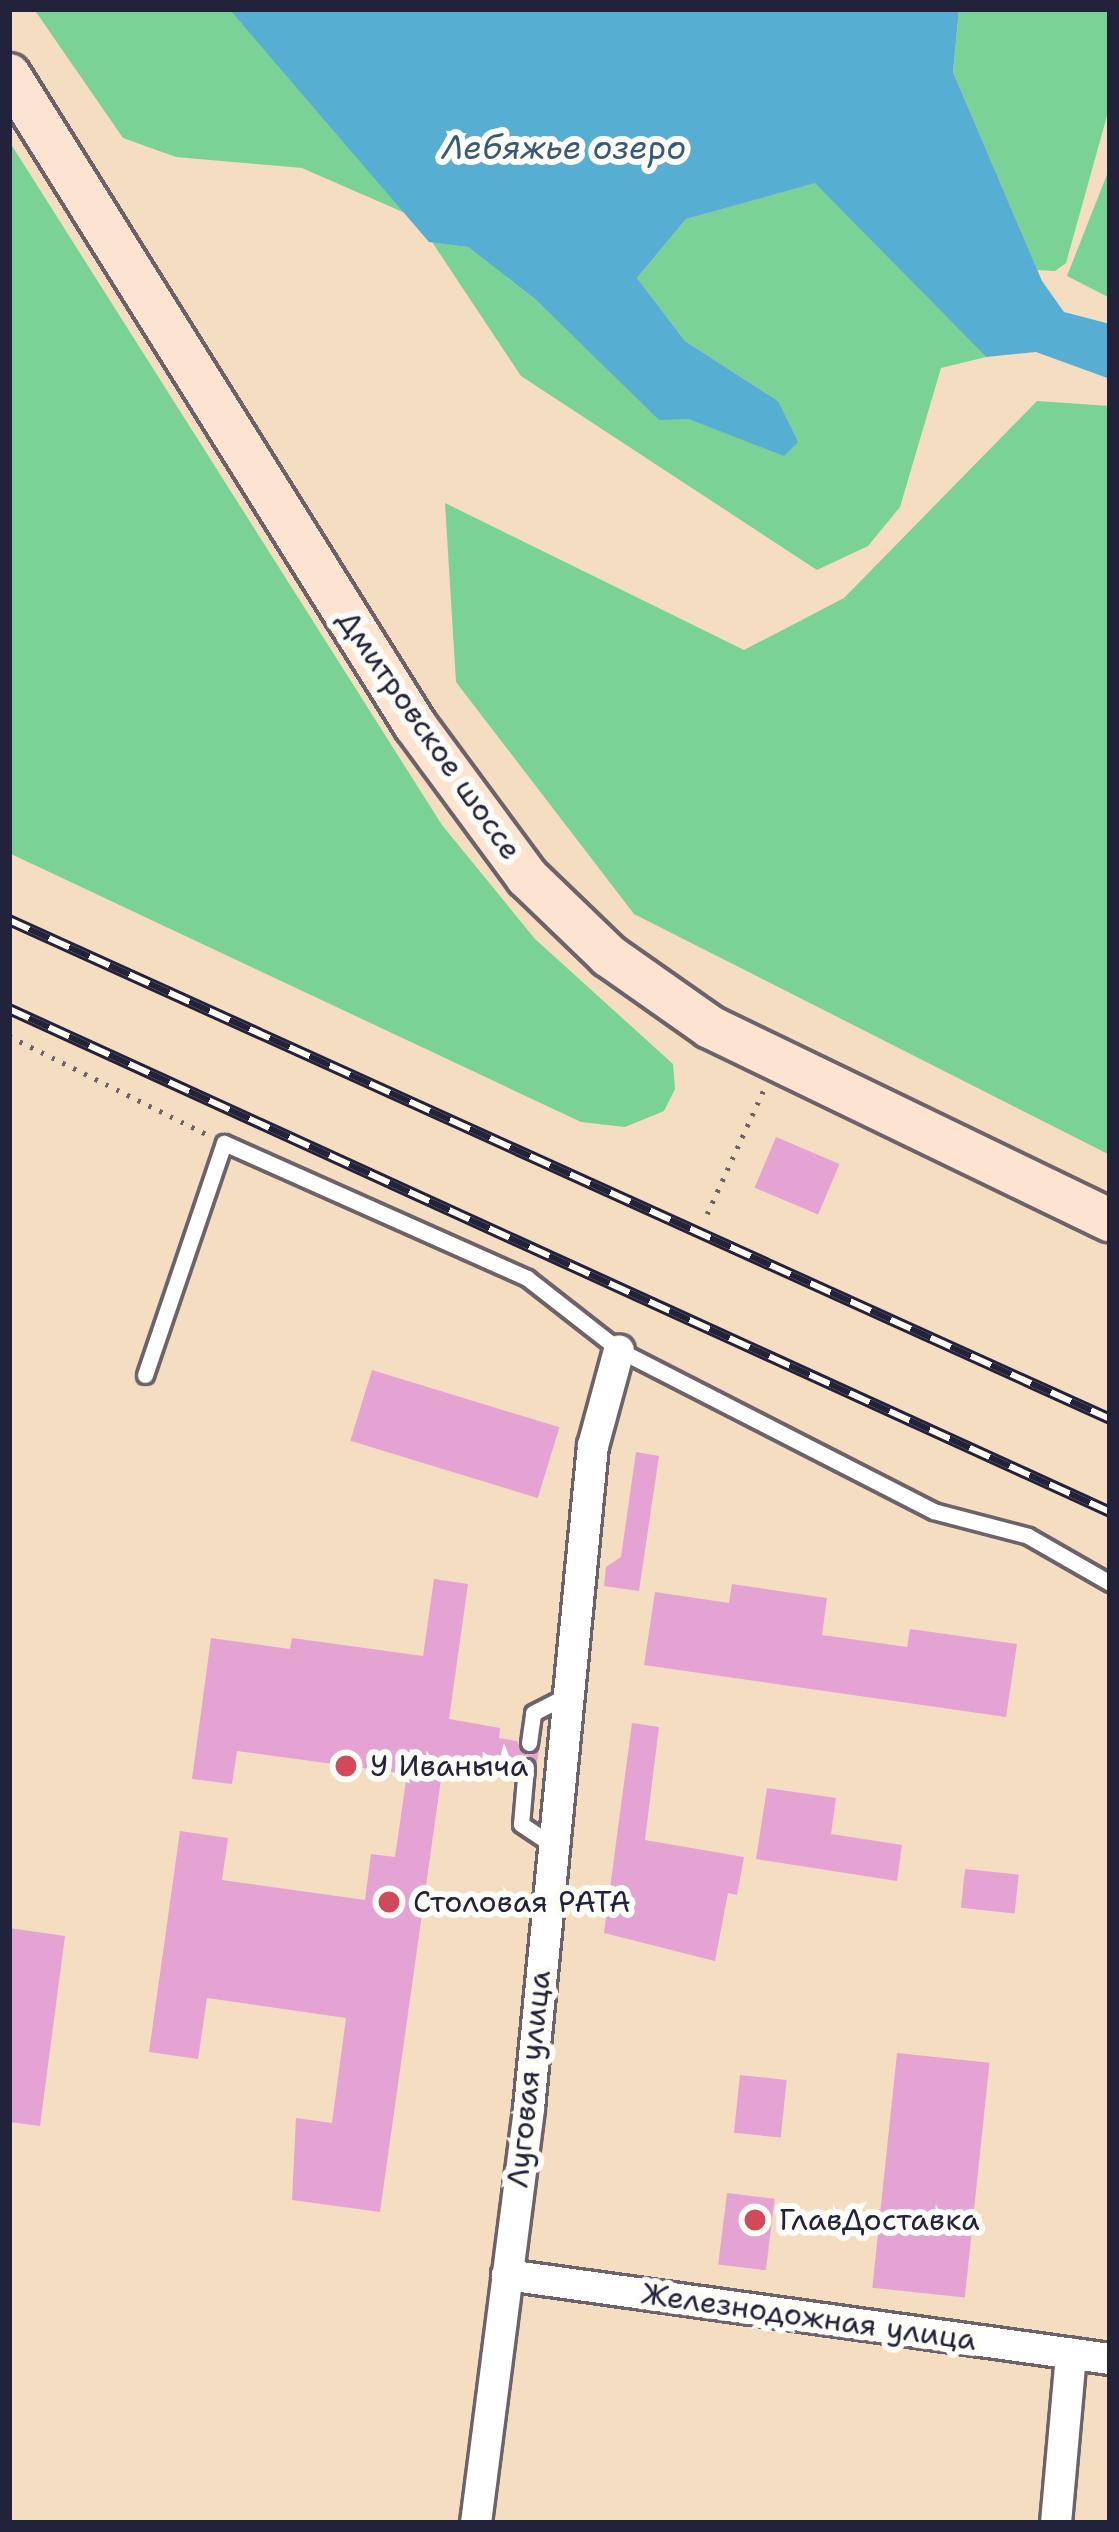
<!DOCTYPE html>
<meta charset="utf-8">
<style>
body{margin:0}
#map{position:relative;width:1119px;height:2532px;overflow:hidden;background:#f4ddc1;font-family:"Shantell Sans",sans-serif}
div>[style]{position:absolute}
.green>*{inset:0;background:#7ad297}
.water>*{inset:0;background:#56afd3}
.building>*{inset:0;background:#e5a3d3;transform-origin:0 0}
.path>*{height:4.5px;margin-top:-2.25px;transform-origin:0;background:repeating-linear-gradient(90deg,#6c636a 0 3px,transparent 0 12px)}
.roads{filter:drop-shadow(3px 0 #6c636a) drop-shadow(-3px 0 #6c636a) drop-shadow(0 3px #6c636a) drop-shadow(0 -3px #6c636a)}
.service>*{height:15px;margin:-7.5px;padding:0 7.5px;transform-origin:7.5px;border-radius:7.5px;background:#fff}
.minor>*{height:30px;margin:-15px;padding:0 15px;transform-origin:15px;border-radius:15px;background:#fff}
.secondary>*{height:42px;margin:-21px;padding:0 21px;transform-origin:21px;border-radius:21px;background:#fde4d1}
.rail>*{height:12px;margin-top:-6px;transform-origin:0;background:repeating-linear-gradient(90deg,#fdfcf7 0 22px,#22223b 0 44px);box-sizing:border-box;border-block:3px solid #22223b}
.dots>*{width:33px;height:33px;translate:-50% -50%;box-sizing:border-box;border:6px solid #fdfcf7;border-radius:50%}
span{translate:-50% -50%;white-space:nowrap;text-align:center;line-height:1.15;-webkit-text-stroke:12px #fdfcf7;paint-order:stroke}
.street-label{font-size:30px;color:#22223b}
.poi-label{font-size:30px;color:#22223b}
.left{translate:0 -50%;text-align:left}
.water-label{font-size:33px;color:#375a78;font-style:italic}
.frame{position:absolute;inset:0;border:12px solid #22223b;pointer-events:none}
</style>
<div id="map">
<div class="green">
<div style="clip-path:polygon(34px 9px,229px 9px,405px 213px,302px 168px,176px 157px,123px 138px)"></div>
<div style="clip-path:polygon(959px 9px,1110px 9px,1110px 105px,1066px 263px,1055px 271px,1037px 270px,953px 72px)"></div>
<div style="clip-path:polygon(9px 141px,442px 825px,535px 939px,673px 1064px,675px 1089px,664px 1111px,625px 1127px,581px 1122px,9px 853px)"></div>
<div style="clip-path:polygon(1110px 167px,1110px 298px,1067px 276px)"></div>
<div style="clip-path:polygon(815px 182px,986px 357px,941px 368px,900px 507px,868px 546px,817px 570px,521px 376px,432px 242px,468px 247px,535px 299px,659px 419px,688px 419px,783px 455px,778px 401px,685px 341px,637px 278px,686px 219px)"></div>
<div style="clip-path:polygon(1037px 401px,1110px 406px,1110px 1155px,634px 914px,456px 682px,445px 503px,744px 650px,844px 598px)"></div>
</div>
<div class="water">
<div style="clip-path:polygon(229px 9px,959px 9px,953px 72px,1042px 281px,1064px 312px,1110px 324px,1110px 379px,1036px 352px,986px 357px,815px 183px,686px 219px,637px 278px,685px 341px,778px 401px,798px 442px,784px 456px,688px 419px,659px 420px,535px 299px,468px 247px,429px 242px)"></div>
</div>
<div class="building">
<div style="left:776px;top:1137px;width:69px;height:55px;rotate:23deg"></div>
<div style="left:372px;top:1370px;width:196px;height:74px;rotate:17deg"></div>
<div style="clip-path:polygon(636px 1452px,659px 1456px,639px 1591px,604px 1586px,606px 1567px,621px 1557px)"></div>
<div style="clip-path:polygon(434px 1579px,468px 1584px,449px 1719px,500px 1728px,499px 1738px,517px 1741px,523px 1753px,539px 1750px,537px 1762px,526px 1755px,514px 1766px,494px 1763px,492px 1773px,443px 1765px,380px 2212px,292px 2200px,296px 2118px,332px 2123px,346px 2018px,207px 1998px,198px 2059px,149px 2052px,180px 1831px,228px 1838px,222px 1880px,365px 1900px,371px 1854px,395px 1857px,407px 1774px,237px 1751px,232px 1784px,192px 1779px,211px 1638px,290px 1649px,292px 1638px,423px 1656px)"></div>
<div style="clip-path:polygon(732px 1584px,827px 1598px,822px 1635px,907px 1647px,910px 1629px,1017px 1644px,1006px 1717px,644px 1665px,655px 1592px,729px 1603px)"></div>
<div style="clip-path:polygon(632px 1723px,659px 1727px,645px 1840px,744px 1857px,737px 1895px,728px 1893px,715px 1961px,604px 1933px)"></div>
<div style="clip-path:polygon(767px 1788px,836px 1798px,831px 1834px,902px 1845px,897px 1881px,756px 1859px)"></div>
<div style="left:965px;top:1869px;width:54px;height:39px;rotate:6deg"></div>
<div style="clip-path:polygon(9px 1928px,65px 1936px,40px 2126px,9px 2122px)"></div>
<div style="left:897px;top:2053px;width:93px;height:236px;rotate:6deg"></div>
<div style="left:740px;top:2075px;width:47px;height:58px;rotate:6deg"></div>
<div style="left:727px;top:2193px;width:48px;height:72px;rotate:7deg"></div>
</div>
<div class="path">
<div style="left:9px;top:1036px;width:222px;rotate:26.4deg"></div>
<div style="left:707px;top:1214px;width:137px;rotate:-65.5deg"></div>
</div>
<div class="roads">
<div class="service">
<div style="left:145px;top:1375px;width:245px;rotate:-71.2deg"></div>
<div style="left:224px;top:1143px;width:332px;rotate:24deg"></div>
<div style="left:527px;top:1278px;width:117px;rotate:38deg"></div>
<div style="left:619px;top:1350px;width:353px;rotate:27.1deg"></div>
<div style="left:933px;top:1511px;width:98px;rotate:14.7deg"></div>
<div style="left:1028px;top:1536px;width:95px;rotate:29.8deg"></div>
<div style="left:529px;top:1743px;width:30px;rotate:-82deg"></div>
<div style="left:533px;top:1713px;width:39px;rotate:-27deg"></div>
<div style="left:526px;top:1767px;width:57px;rotate:95deg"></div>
<div style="left:521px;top:1824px;width:36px;rotate:34deg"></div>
</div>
<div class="minor">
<div style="left:507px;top:2275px;width:609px;rotate:7.93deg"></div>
<div style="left:476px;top:2523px;width:418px;rotate:-82.7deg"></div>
<div style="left:529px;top:2108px;width:665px;rotate:-84.48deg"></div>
<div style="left:593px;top:1446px;width:99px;rotate:-74.8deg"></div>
<div style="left:1056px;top:2523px;width:170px;rotate:-84.9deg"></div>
</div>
<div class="secondary">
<div style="left:9px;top:75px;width:766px;rotate:58.01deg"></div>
<div style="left:415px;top:725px;width:189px;rotate:53.6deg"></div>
<div style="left:527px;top:877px;width:114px;rotate:43.9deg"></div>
<div style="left:609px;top:956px;width:123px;rotate:35.1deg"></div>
<div style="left:710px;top:1027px;width:444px;rotate:25.8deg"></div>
</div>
</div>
<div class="rail">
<div style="left:9px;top:920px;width:1209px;rotate:24.38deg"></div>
<div style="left:9px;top:1009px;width:1210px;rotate:24.55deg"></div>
</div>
<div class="dots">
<div style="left:346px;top:1766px;background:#d1495b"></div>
<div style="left:389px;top:1902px;background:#d1495b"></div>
<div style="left:755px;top:2220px;background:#d1495b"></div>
</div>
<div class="street-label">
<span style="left:429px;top:735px;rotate:55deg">Дмитровское шоссе</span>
<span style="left:529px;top:2079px;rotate:-84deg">Луговая улица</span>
<span style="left:809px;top:2317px;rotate:8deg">Железнодожная улица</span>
</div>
<div class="poi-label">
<span class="left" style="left:370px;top:1766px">У Иваныча</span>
<span class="left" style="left:413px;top:1902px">Столовая РАТА</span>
<span class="left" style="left:779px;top:2220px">ГлавДоставка</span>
</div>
<div class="water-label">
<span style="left:564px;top:148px">Лебяжье озеро</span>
</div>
<div class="frame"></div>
</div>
